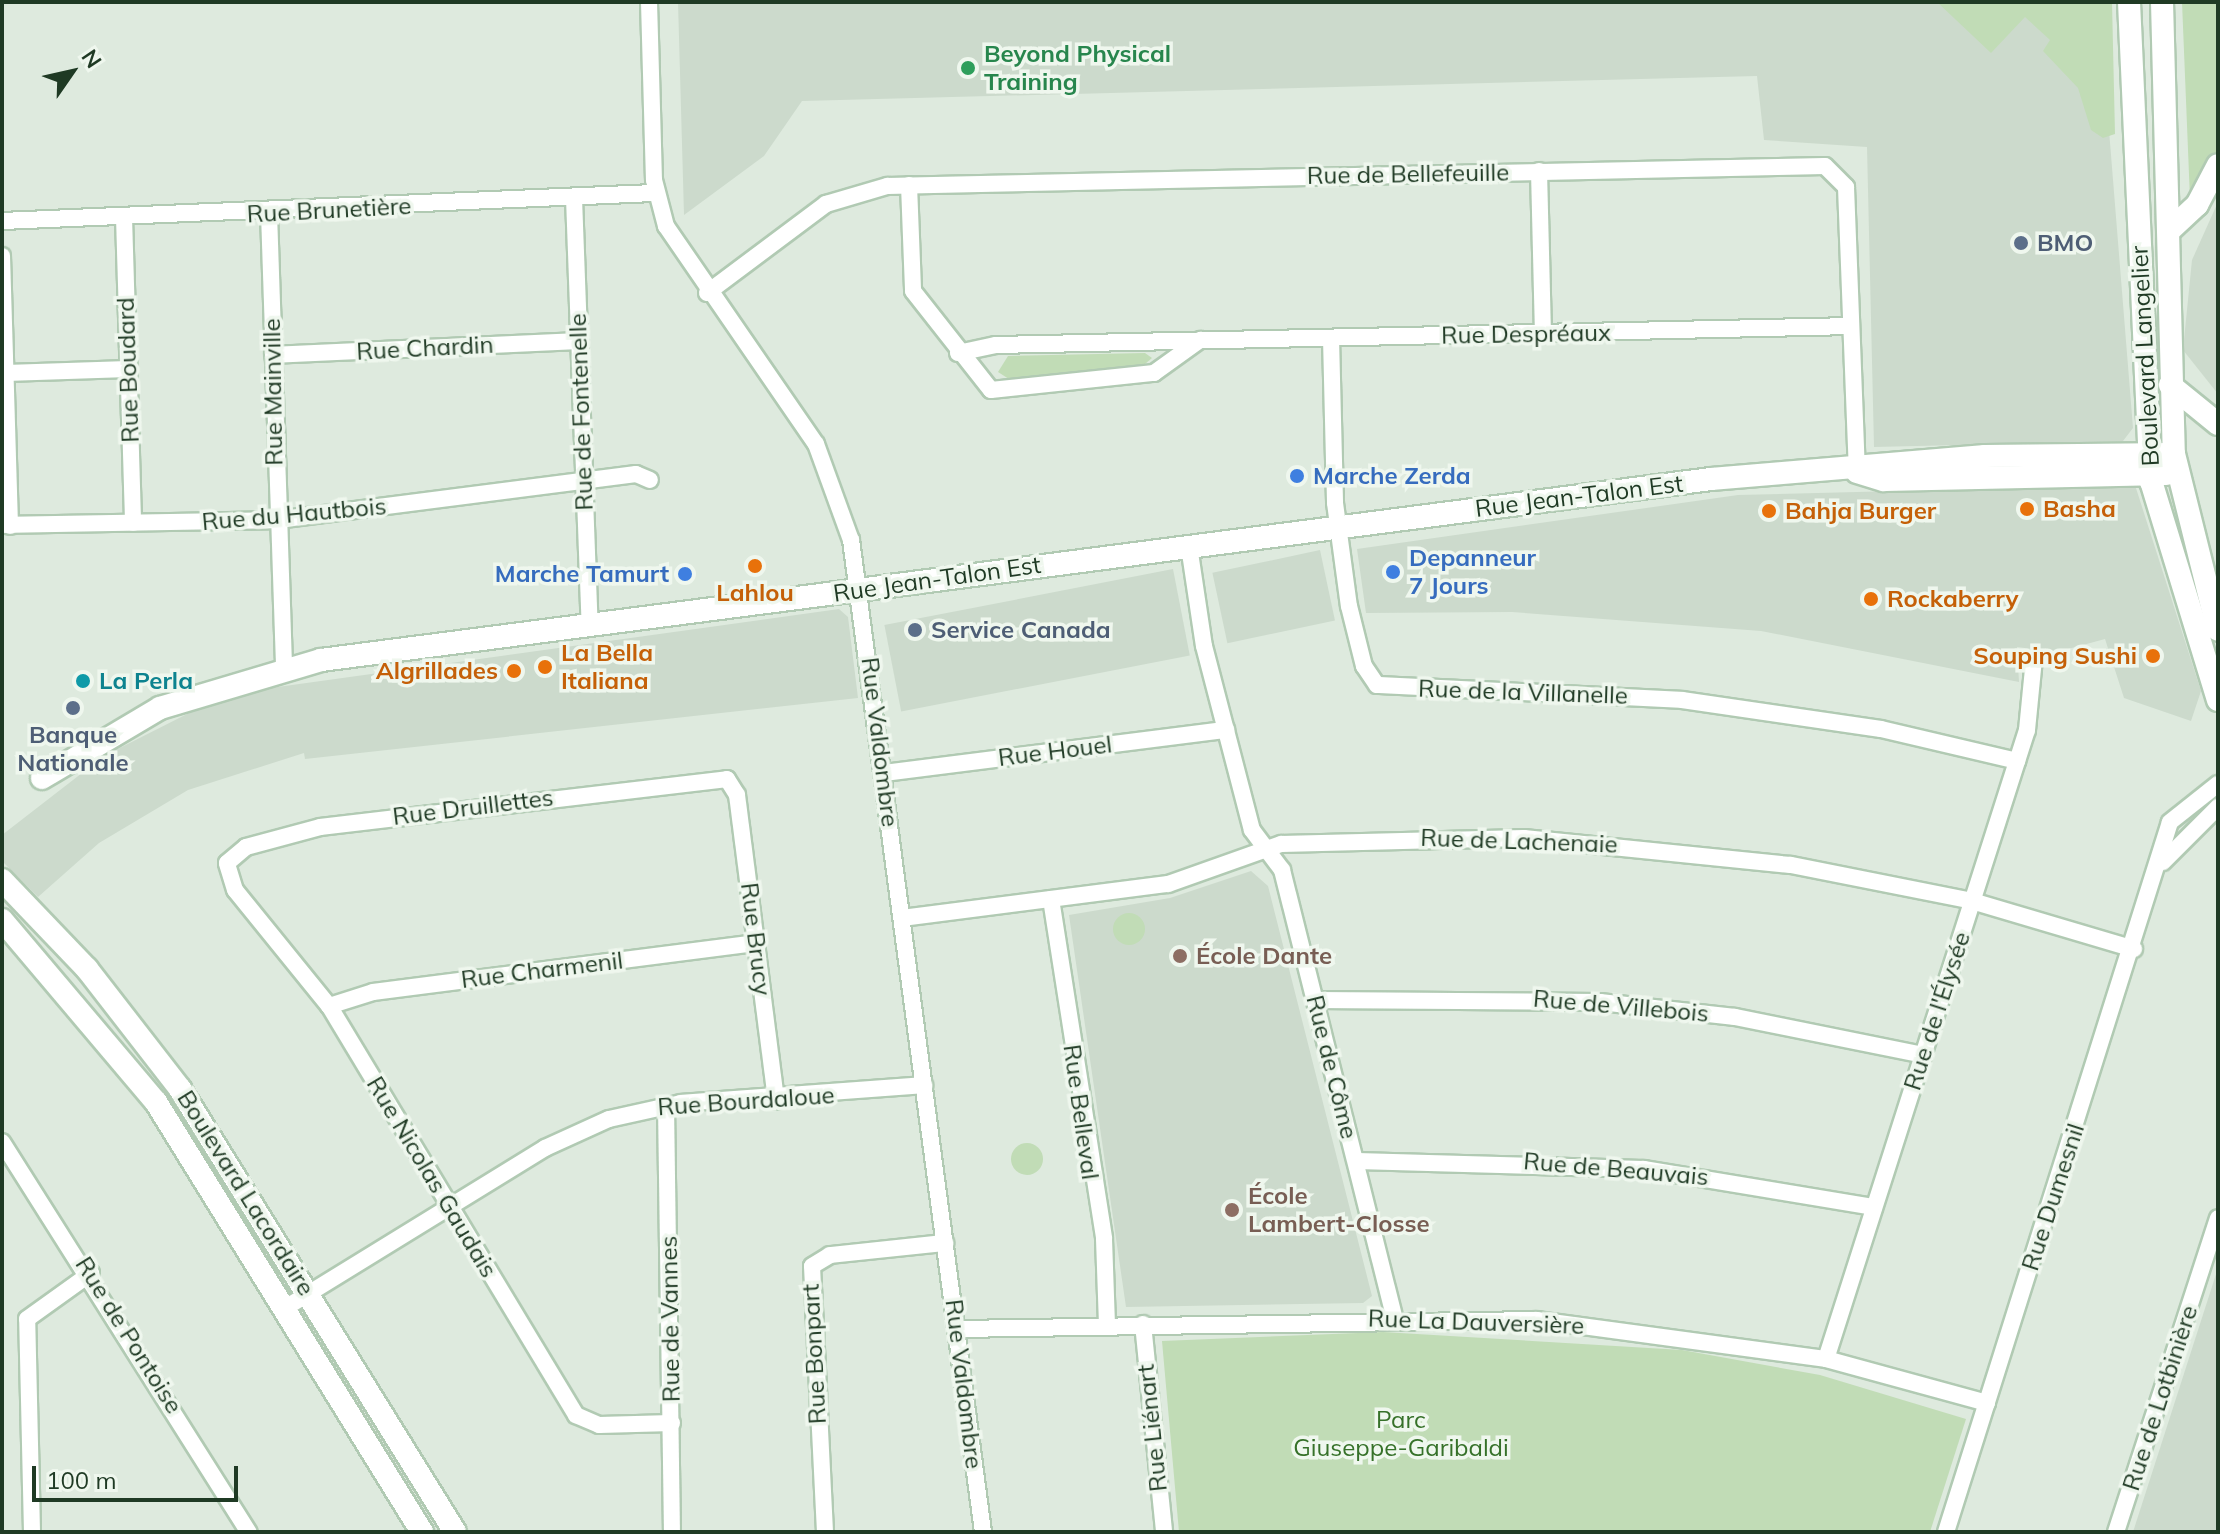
<!DOCTYPE html>
<meta charset="utf-8">
<style>
body{margin:0}
#map{position:relative;width:2220px;height:1534px;overflow:hidden;background:#deeade;font-family:Mulish,sans-serif}
div>[style]{position:absolute}
.built>*{inset:0;background:#ccdacc;transform-origin:0 0}
.green>*{inset:0;background:#c1dcb6}
.round{border-radius:50%}
.roads{filter:drop-shadow(2px 0 #b1cab3) drop-shadow(-2px 0 #b1cab3) drop-shadow(0 2px #b1cab3) drop-shadow(0 -2px #b1cab3)}
.minor>*{height:16px;margin:-8px;padding:0 8px;transform-origin:8px;border-radius:8px;background:#fff}
.secondary>*{height:22px;margin:-11px;padding:0 11px;transform-origin:11px;border-radius:11px;background:#fff}
.dots>*{width:22px;height:22px;translate:-50% -50%;box-sizing:border-box;border:4px solid #eff7ee;border-radius:50%}
span{translate:-50% -50%;white-space:nowrap;text-align:center;line-height:1.15;-webkit-text-stroke:7px #eff7ee;paint-order:stroke}
.leisure-label{font-size:24px;color:#27864d;font-weight:700}
.left{translate:0 -50%;text-align:left}
.street-label{font-size:24px;color:#1f3a24}
.service-label{font-size:24px;color:#4e5e75;font-weight:700}
.shop-label{font-size:24px;color:#366cbe;font-weight:700}
.right{translate:-100% -50%;text-align:right}
.food-label{font-size:24px;color:#c56008;font-weight:700}
.culture-label{font-size:24px;color:#0d838f;font-weight:700}
.education-label{font-size:24px;color:#785e54;font-weight:700}
.park-label{font-size:24px;color:#367129}
.frame{position:absolute;inset:0;border:4px solid #1f3a24;pointer-events:none}
.north{position:absolute;left:32px;top:32px;width:80px;height:80px;-webkit-text-stroke:6px #eff7ee;paint-order:stroke;rotate:56deg;font-size:22px;font-weight:700;line-height:32px;text-align:center;color:#1f3a24}
.north::after{content:'';display:block;margin:auto;width:28px;height:36px;background:#1f3a24;clip-path:polygon(50% 0,100% 100%,50% 72%,0 100%)}
.scale{position:absolute;left:32px;top:1466px;width:206px;height:36px;box-sizing:border-box;border:4px solid #1f3a24;border-top:0;padding-left:10px;font-size:24px;line-height:28px;white-space:nowrap;color:#1f3a24;-webkit-text-stroke:6px #eff7ee;paint-order:stroke}
</style>
<div id="map">
<div class="built">
<div style="clip-path:polygon(678px 2px,2087px 2px,2099px 6px,2133px 428px,2123px 441px,1874px 447px,1867px 147px,1764px 140px,1757px 76px,802px 101px,764px 156px,684px 215px)"></div>
<div style="clip-path:polygon(2218px 202px,2218px 394px,2183px 350px,2192px 260px)"></div>
<div style="clip-path:polygon(2135px 485px,2201px 691px,2191px 721px,2124px 698px,2105px 639px,2057px 652px,2017px 647px,2019px 682px,1761px 631px,1512px 612px,1366px 613px,1357px 549px,1738px 495px)"></div>
<div style="left:1320px;top:550px;width:72px;height:110px;rotate:78deg"></div>
<div style="left:1173px;top:569px;width:88px;height:294px;rotate:79deg"></div>
<div style="clip-path:polygon(839px 609px,848px 617px,858px 698px,305px 759px,304px 753px,188px 790px,99px 843px,38px 897px,2px 861px,2px 835px,104px 756px,191px 712px,256px 690px)"></div>
<div style="clip-path:polygon(1251px 871px,1268px 886px,1372px 1296px,1363px 1303px,1126px 1307px,1069px 915px,1170px 898px)"></div>
<div style="clip-path:polygon(2218px 1268px,2218px 1532px,2133px 1532px)"></div>
</div>
<div class="green">
<div style="clip-path:polygon(1937px 2px,2112px 2px,2115px 134px,2103px 138px,2091px 130px,2078px 88px,2043px 51px,2050px 40px,2025px 17px,1991px 53px)"></div>
<div style="clip-path:polygon(2182px 2px,2218px 2px,2218px 150px,2190px 199px)"></div>
<div style="clip-path:polygon(1145px 353px,1152px 358px,1145px 364px,1012px 381px,998px 372px,1008px 356px)"></div>
<div class="round" style="left:1113px;top:913px;width:32px;height:32px"></div>
<div class="round" style="left:1011px;top:1143px;width:32px;height:32px"></div>
<div style="clip-path:polygon(1383px 1332px,1682px 1350px,1820px 1375px,1966px 1419px,1930px 1532px,1179px 1532px,1162px 1341px)"></div>
</div>
<div class="roads">
<div class="minor">
<div style="left:649px;top:2px;width:178px;rotate:88.4deg"></div>
<div style="left:654px;top:180px;width:48px;rotate:75.4deg"></div>
<div style="left:666px;top:226px;width:265px;rotate:55.5deg"></div>
<div style="left:816px;top:444px;width:102px;rotate:70deg"></div>
<div style="left:851px;top:540px;width:1001px;rotate:82.42deg"></div>
<div style="left:1539px;top:171px;width:162px;rotate:88.6deg"></div>
<div style="left:909px;top:185px;width:106px;rotate:87.8deg"></div>
<div style="left:913px;top:291px;width:126px;rotate:51.8deg"></div>
<div style="left:991px;top:390px;width:164px;rotate:-6deg"></div>
<div style="left:1154px;top:373px;width:57px;rotate:-35.7deg"></div>
<div style="left:574px;top:198px;width:427px;rotate:87.9deg"></div>
<div style="left:269px;top:213px;width:454px;rotate:88.1deg"></div>
<div style="left:124px;top:217px;width:306px;rotate:88.3deg"></div>
<div style="left:2px;top:221px;width:654px;rotate:-2.46deg"></div>
<div style="left:2px;top:256px;width:270px;rotate:88.3deg"></div>
<div style="left:707px;top:293px;width:149px;rotate:-36.8deg"></div>
<div style="left:826px;top:204px;width:64px;rotate:-16.4deg"></div>
<div style="left:887px;top:186px;width:938px;rotate:-1.22deg"></div>
<div style="left:1825px;top:166px;width:30px;rotate:45deg"></div>
<div style="left:1846px;top:187px;width:285px;rotate:87.8deg"></div>
<div style="left:1331px;top:338px;width:165px;rotate:88.6deg"></div>
<div style="left:1335px;top:503px;width:104px;rotate:82.3deg"></div>
<div style="left:1349px;top:606px;width:62px;rotate:76deg"></div>
<div style="left:1364px;top:666px;width:23px;rotate:56deg"></div>
<div style="left:1377px;top:685px;width:305px;rotate:2.8deg"></div>
<div style="left:1682px;top:700px;width:201px;rotate:8.3deg"></div>
<div style="left:1881px;top:729px;width:140px;rotate:13.2deg"></div>
<div style="left:958px;top:353px;width:39px;rotate:-12deg"></div>
<div style="left:996px;top:345px;width:855px;rotate:-1.27deg"></div>
<div style="left:273px;top:355px;width:304px;rotate:-2.6deg"></div>
<div style="left:6px;top:373px;width:122px;rotate:-1.9deg"></div>
<div style="left:2px;top:525px;width:275px;rotate:-1deg"></div>
<div style="left:277px;top:520px;width:362px;rotate:-7.3deg"></div>
<div style="left:636px;top:474px;width:15px;rotate:23deg"></div>
<div style="left:1189px;top:546px;width:101px;rotate:81.5deg"></div>
<div style="left:1204px;top:646px;width:190px;rotate:75.4deg"></div>
<div style="left:1252px;top:830px;width:50px;rotate:53.1deg"></div>
<div style="left:1282px;top:870px;width:461px;rotate:75.9deg"></div>
<div style="left:884px;top:773px;width:345px;rotate:-7.2deg"></div>
<div style="left:2163px;top:862px;width:78px;rotate:-45deg"></div>
<div style="left:1051px;top:899px;width:344px;rotate:81.1deg"></div>
<div style="left:1104px;top:1239px;width:86px;rotate:88deg"></div>
<div style="left:902px;top:918px;width:268px;rotate:-7.3deg"></div>
<div style="left:1168px;top:884px;width:120px;rotate:-19.5deg"></div>
<div style="left:1281px;top:844px;width:243px;rotate:-1.4deg"></div>
<div style="left:1524px;top:838px;width:268px;rotate:5.8deg"></div>
<div style="left:1791px;top:865px;width:185px;rotate:11.2deg"></div>
<div style="left:1972px;top:901px;width:169px;rotate:16.5deg"></div>
<div style="left:1315px;top:1000px;width:285px;rotate:0.4deg"></div>
<div style="left:1600px;top:1002px;width:136px;rotate:6.3deg"></div>
<div style="left:1735px;top:1017px;width:192px;rotate:11.4deg"></div>
<div style="left:329px;top:1006px;width:46px;rotate:-17.7deg"></div>
<div style="left:373px;top:992px;width:387px;rotate:-7.3deg"></div>
<div style="left:666px;top:1105px;width:427px;rotate:89.2deg"></div>
<div style="left:2px;top:1142px;width:462px;rotate:57.7deg"></div>
<div style="left:1356px;top:1161px;width:288px;rotate:1.6deg"></div>
<div style="left:1644px;top:1169px;width:233px;rotate:9.4deg"></div>
<div style="left:285px;top:1308px;width:305px;rotate:-31.6deg"></div>
<div style="left:545px;top:1148px;width:70px;rotate:-24.4deg"></div>
<div style="left:609px;top:1119px;width:74px;rotate:-12.5deg"></div>
<div style="left:681px;top:1103px;width:244px;rotate:-4.2deg"></div>
<div style="left:1143px;top:1324px;width:209px;rotate:84.2deg"></div>
<div style="left:957px;top:1329px;width:580px;rotate:-0.89deg"></div>
<div style="left:1537px;top:1320px;width:292px;rotate:7.7deg"></div>
<div style="left:1826px;top:1359px;width:167px;rotate:15.3deg"></div>
<div style="left:1826px;top:1359px;width:660px;rotate:-72.28deg"></div>
<div style="left:2027px;top:730px;width:71px;rotate:-84.4deg"></div>
<div style="left:672px;top:1423px;width:73px;rotate:178.4deg"></div>
<div style="left:599px;top:1425px;width:25px;rotate:-157deg"></div>
<div style="left:576px;top:1415px;width:478px;rotate:-121.1deg"></div>
<div style="left:329px;top:1006px;width:149px;rotate:-129deg"></div>
<div style="left:235px;top:890px;width:28px;rotate:-107deg"></div>
<div style="left:227px;top:863px;width:25px;rotate:-40deg"></div>
<div style="left:246px;top:847px;width:77px;rotate:-15.1deg"></div>
<div style="left:320px;top:827px;width:410px;rotate:-6.7deg"></div>
<div style="left:727px;top:779px;width:19px;rotate:58deg"></div>
<div style="left:737px;top:795px;width:308px;rotate:82.7deg"></div>
<div style="left:32px;top:1532px;width:213px;rotate:-91.3deg"></div>
<div style="left:27px;top:1319px;width:79px;rotate:-35.7deg"></div>
<div style="left:825px;top:1532px;width:266px;rotate:-92.8deg"></div>
<div style="left:812px;top:1266px;width:21px;rotate:-31deg"></div>
<div style="left:830px;top:1255px;width:116px;rotate:-6deg"></div>
<div style="left:1946px;top:1532px;width:744px;rotate:-72.49deg"></div>
<div style="left:2170px;top:822px;width:61px;rotate:-38.4deg"></div>
<div style="left:2116px;top:1532px;width:330px;rotate:-72deg"></div>
</div>
<div class="secondary">
<div style="left:2129px;top:2px;width:480px;rotate:87.4deg"></div>
<div style="left:2151px;top:481px;width:229px;rotate:73deg"></div>
<div style="left:2162px;top:2px;width:452px;rotate:88.5deg"></div>
<div style="left:2174px;top:454px;width:181px;rotate:76deg"></div>
<div style="left:2170px;top:230px;width:37px;rotate:-43deg"></div>
<div style="left:2197px;top:205px;width:45px;rotate:-62.3deg"></div>
<div style="left:2170px;top:385px;width:62px;rotate:39.1deg"></div>
<div style="left:1857px;top:472px;width:28px;rotate:17deg"></div>
<div style="left:1884px;top:480px;width:282px;rotate:-1.2deg"></div>
<div style="left:42px;top:778px;width:137px;rotate:-30.7deg"></div>
<div style="left:160px;top:708px;width:168px;rotate:-16.6deg"></div>
<div style="left:321px;top:660px;width:1402px;rotate:-7.42deg"></div>
<div style="left:1711px;top:479px;width:275px;rotate:-4.8deg"></div>
<div style="left:1985px;top:456px;width:189px;rotate:-0.6deg"></div>
<div style="left:2px;top:880px;width:123px;rotate:46.3deg"></div>
<div style="left:87px;top:969px;width:152px;rotate:52.2deg"></div>
<div style="left:180px;top:1089px;width:521px;rotate:58.17deg"></div>
<div style="left:2px;top:920px;width:238px;rotate:49.8deg"></div>
<div style="left:156px;top:1102px;width:506px;rotate:58.26deg"></div>
</div>
</div>
<div class="dots">
<div style="left:968px;top:68px;background:#2e9e5b"></div>
<div style="left:2021px;top:243px;background:#5c6f8a"></div>
<div style="left:1297px;top:476px;background:#3f7fe0"></div>
<div style="left:2027px;top:509px;background:#e8710a"></div>
<div style="left:1769px;top:511px;background:#e8710a"></div>
<div style="left:755px;top:566px;background:#e8710a"></div>
<div style="left:1393px;top:572px;background:#3f7fe0"></div>
<div style="left:685px;top:574px;background:#3f7fe0"></div>
<div style="left:1871px;top:599px;background:#e8710a"></div>
<div style="left:915px;top:630px;background:#5c6f8a"></div>
<div style="left:2153px;top:656px;background:#e8710a"></div>
<div style="left:545px;top:667px;background:#e8710a"></div>
<div style="left:514px;top:671px;background:#e8710a"></div>
<div style="left:83px;top:681px;background:#0f9aa8"></div>
<div style="left:73px;top:708px;background:#5c6f8a"></div>
<div style="left:1180px;top:956px;background:#8d6e63"></div>
<div style="left:1232px;top:1210px;background:#8d6e63"></div>
</div>
<div class="leisure-label">
<span class="left" style="left:984px;top:68px">Beyond Physical<br>Training</span>
</div>
<div class="street-label">
<span style="left:1408px;top:174px;rotate:-1deg">Rue de Bellefeuille</span>
<span style="left:329px;top:210px;rotate:-3deg">Rue Brunetière</span>
<span style="left:1526px;top:334px;rotate:-1deg">Rue Despréaux</span>
<span style="left:425px;top:348px;rotate:-3deg">Rue Chardin</span>
<span style="left:2145px;top:356px;rotate:-93deg">Boulevard Langelier</span>
<span style="left:128px;top:370px;rotate:-92deg">Rue Boudard</span>
<span style="left:273px;top:392px;rotate:-91deg">Rue Mainville</span>
<span style="left:581px;top:412px;rotate:-92deg">Rue de Fontenelle</span>
<span style="left:1579px;top:496px;rotate:-7deg">Rue Jean-Talon Est</span>
<span style="left:294px;top:514px;rotate:-5deg">Rue du Hautbois</span>
<span style="left:937px;top:579px;rotate:-8deg">Rue Jean-Talon Est</span>
<span style="left:1523px;top:692px;rotate:2deg">Rue de la Villanelle</span>
<span style="left:880px;top:742px;rotate:83deg">Rue Valdombre</span>
<span style="left:1055px;top:751px;rotate:-7deg">Rue Houel</span>
<span style="left:473px;top:807px;rotate:-7deg">Rue Druillettes</span>
<span style="left:1519px;top:841px;rotate:2deg">Rue de Lachenaie</span>
<span style="left:756px;top:939px;rotate:83deg">Rue Brucy</span>
<span style="left:542px;top:970px;rotate:-7deg">Rue Charmenil</span>
<span style="left:1621px;top:1006px;rotate:5deg">Rue de Villebois</span>
<span style="left:1937px;top:1011px;rotate:-72deg">Rue de l'Élysée</span>
<span style="left:1332px;top:1067px;rotate:76deg">Rue de Côme</span>
<span style="left:746px;top:1101px;rotate:-4deg">Rue Bourdaloue</span>
<span style="left:1081px;top:1112px;rotate:82deg">Rue Belleval</span>
<span style="left:1616px;top:1169px;rotate:5deg">Rue de Beauvais</span>
<span style="left:432px;top:1177px;rotate:59deg">Rue Nicolas Gaudais</span>
<span style="left:246px;top:1193px;rotate:58deg">Boulevard Lacordaire</span>
<span style="left:2053px;top:1197px;rotate:-72deg">Rue Dumesnil</span>
<span style="left:670px;top:1319px;rotate:-91deg">Rue de Vannes</span>
<span style="left:1476px;top:1322px;rotate:2deg">Rue La Dauversière</span>
<span style="left:129px;top:1335px;rotate:58deg">Rue de Pontoise</span>
<span style="left:814px;top:1354px;rotate:-93deg">Rue Bonpart</span>
<span style="left:964px;top:1384px;rotate:83deg">Rue Valdombre</span>
<span style="left:2160px;top:1398px;rotate:-72deg">Rue de Lotbinière</span>
<span style="left:1152px;top:1428px;rotate:-96deg">Rue Liénart</span>
</div>
<div class="service-label">
<span class="left" style="left:2037px;top:243px">BMO</span>
<span class="left" style="left:931px;top:630px">Service Canada</span>
<span style="left:73px;top:749px">Banque<br>Nationale</span>
</div>
<div class="shop-label">
<span class="left" style="left:1313px;top:476px">Marche Zerda</span>
<span class="left" style="left:1409px;top:572px">Depanneur<br>7 Jours</span>
<span class="right" style="left:669px;top:574px">Marche Tamurt</span>
</div>
<div class="food-label">
<span class="left" style="left:2043px;top:509px">Basha</span>
<span class="left" style="left:1785px;top:511px">Bahja Burger</span>
<span style="left:755px;top:593px">Lahlou</span>
<span class="left" style="left:1887px;top:599px">Rockaberry</span>
<span class="left" style="left:561px;top:667px">La Bella<br>Italiana</span>
<span class="right" style="left:2137px;top:656px">Souping Sushi</span>
<span class="right" style="left:498px;top:671px">Algrillades</span>
</div>
<div class="culture-label">
<span class="left" style="left:99px;top:681px">La Perla</span>
</div>
<div class="education-label">
<span class="left" style="left:1196px;top:956px">École Dante</span>
<span class="left" style="left:1248px;top:1210px">École<br>Lambert-Closse</span>
</div>
<div class="park-label">
<span style="left:1401px;top:1434px">Parc<br>Giuseppe-Garibaldi</span>
</div>
<div class="frame"></div>
<div class="north">N</div>
<div class="scale">100 m</div>
</div>
